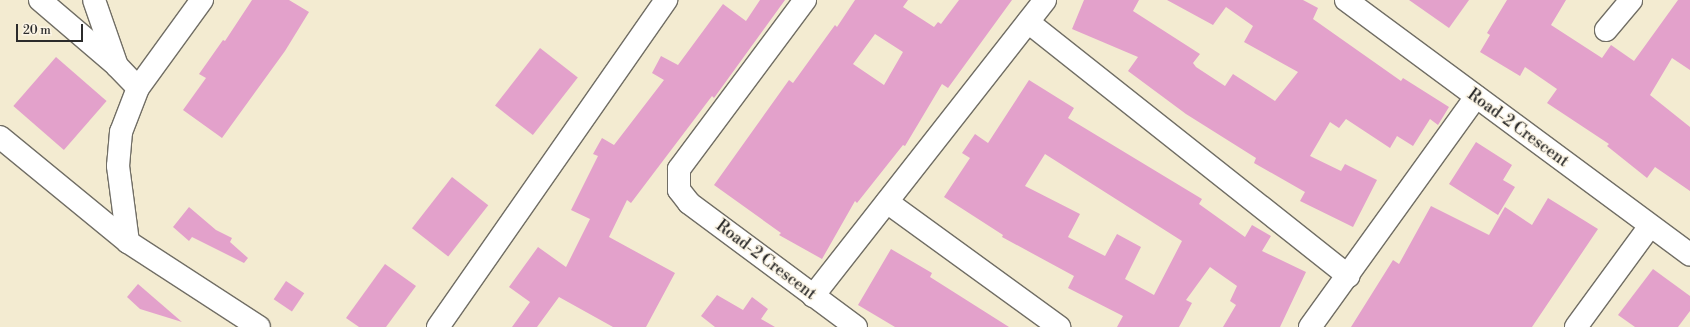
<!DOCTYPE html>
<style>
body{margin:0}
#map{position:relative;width:1690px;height:327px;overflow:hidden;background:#f3ebd1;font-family:"Libre Bodoni",serif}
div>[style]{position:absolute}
.building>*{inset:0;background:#e3a1cb;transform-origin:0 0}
.roads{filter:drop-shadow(1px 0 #716e65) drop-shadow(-1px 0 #716e65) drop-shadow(0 1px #716e65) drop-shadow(0 -1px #716e65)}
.street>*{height:22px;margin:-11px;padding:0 11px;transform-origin:11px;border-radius:11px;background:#fff}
span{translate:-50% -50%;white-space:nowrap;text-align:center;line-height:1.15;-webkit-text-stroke:3px #fcf5e5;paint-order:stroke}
.street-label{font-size:16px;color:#2b2b2b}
.scale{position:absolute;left:16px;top:24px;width:67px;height:18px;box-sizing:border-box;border:2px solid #2b2b2b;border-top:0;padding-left:5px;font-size:12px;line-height:14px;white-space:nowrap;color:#2b2b2b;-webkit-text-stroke:3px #fcf5e5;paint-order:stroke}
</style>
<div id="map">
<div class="building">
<div style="clip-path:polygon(252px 0,289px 0,309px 12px,285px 51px,222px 138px,183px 110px,206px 78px,199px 74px,223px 40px,225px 41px)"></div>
<div style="clip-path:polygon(760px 0,785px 0,714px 98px,712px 96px,631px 203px,627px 200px,609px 237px,675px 273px,646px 327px,613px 327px,559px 297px,537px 327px,512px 327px,530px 302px,509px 287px,538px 247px,566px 267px,590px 219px,571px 210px,598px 156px,593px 154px,602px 138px,614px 145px,664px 80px,652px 73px,661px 56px,678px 65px,723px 4px,746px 21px)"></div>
<div style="clip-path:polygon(evenodd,855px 0,908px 0,903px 7px,934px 27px,938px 22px,941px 24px,959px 0,1012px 0,948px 88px,942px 84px,905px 146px,903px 145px,857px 203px,855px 201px,822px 259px,779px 235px,781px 233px,714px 185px,789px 80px,793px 83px,835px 25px,837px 27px,855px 0,875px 34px,903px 52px,884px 85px,853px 64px,875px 34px)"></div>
<div style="clip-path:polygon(1084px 0,1139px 0,1133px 11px,1200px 54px,1193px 63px,1196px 67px,1225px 86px,1233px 74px,1275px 101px,1298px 72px,1244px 42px,1253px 26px,1226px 7px,1213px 25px,1167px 0,1303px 0,1318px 8px,1313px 19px,1401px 81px,1403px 78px,1449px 107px,1438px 125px,1430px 119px,1413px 146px,1397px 136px,1390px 148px,1346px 119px,1339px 128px,1330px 122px,1310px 156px,1341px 171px,1345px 164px,1377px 180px,1353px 227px,1300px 201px,1305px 192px,1254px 163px,1256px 158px,1186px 114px,1128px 71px,1138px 57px,1072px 29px)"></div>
<div style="clip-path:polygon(1409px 0,1469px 0,1449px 28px)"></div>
<div style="clip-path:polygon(1507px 0,1566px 0,1551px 25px,1602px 58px,1611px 45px,1634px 61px,1678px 0,1690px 0,1690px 70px,1672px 58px,1650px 95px,1690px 127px,1690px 191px,1655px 167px,1647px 178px,1607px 146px,1609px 144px,1547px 103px,1557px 89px,1525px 67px,1520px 76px,1480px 52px,1490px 35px,1487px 33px)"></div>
<div style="left:540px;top:48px;width:48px;height:73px;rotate:38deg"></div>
<div style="left:56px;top:57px;width:67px;height:65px;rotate:41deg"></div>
<div style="clip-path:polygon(evenodd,1029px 80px,1074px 108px,1068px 118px,1202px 199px,1199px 204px,1245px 237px,1252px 225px,1271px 236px,1262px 251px,1306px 272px,1280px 327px,1223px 327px,1236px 305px,1230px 301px,1237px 286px,1210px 267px,1186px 300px,1192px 303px,1179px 327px,1117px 327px,1123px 316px,1068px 288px,1074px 276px,1002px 237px,1003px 235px,944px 197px,970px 158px,962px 153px,975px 134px,988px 143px,1029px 80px,1045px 154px,1182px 241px,1154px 295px,1125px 279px,1141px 247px,1117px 234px,1105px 256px,1068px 237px,1080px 214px,1025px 186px,1045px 154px)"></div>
<div style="clip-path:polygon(1476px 142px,1512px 165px,1503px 180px,1515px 187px,1498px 215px,1449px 184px)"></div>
<div style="left:452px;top:177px;width:46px;height:65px;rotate:38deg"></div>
<div style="clip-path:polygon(1548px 198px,1598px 229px,1532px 327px,1351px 327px,1393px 260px,1399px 264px,1431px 206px,1489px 235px,1505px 207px,1532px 225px)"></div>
<div style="clip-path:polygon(189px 207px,216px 230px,232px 238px,230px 242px,248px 258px,244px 263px,192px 237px,189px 241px,173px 227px)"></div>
<div style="clip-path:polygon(891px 249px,932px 273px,930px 277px,1009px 327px,895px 327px,858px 305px)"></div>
<div style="clip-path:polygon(385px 264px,416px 286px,386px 327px,359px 327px,346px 318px)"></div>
<div style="clip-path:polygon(1653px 269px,1690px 296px,1690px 311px,1678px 327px,1635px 327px,1618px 315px)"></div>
<div style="left:286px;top:281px;width:22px;height:22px;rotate:34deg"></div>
<div style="clip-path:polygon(138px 284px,182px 322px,140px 309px,127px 297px)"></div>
<div style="clip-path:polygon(717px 295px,743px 310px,752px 297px,768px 309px,761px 319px,775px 327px,715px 327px,701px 316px)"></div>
</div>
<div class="roads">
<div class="street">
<div style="left:40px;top:0;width:100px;rotate:40.5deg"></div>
<div style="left:94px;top:0;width:70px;rotate:70.8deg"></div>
<div style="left:117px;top:66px;width:30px;rotate:46deg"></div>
<div style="left:138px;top:88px;width:47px;rotate:111.1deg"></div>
<div style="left:121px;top:132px;width:34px;rotate:95deg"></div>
<div style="left:118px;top:166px;width:77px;rotate:82.5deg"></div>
<div style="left:805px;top:0;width:211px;rotate:126.7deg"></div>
<div style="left:679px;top:169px;width:21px;rotate:90deg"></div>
<div style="left:679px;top:190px;width:16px;rotate:52deg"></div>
<div style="left:689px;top:203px;width:208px;rotate:36.6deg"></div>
<div style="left:1346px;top:0;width:428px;rotate:36.5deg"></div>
<div style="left:1028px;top:22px;width:409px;rotate:38.4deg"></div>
<div style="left:1606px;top:30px;width:39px;rotate:-50deg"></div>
<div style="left:138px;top:88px;width:109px;rotate:-54deg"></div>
<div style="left:0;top:137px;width:166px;rotate:39.4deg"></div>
<div style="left:128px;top:242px;width:156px;rotate:33deg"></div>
<div style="left:887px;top:202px;width:213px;rotate:36deg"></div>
<div style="left:813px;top:296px;width:376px;rotate:-51.9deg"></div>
<div style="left:438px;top:327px;width:399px;rotate:-55.1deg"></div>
<div style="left:1310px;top:327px;width:284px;rotate:-54.2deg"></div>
<div style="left:1576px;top:327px;width:125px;rotate:-53.8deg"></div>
</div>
</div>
<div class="street-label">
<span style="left:1518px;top:128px;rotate:36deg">Road-2 Crescent</span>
<span style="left:766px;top:260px;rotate:37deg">Road-2 Crescent</span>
</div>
<div class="scale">20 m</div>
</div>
